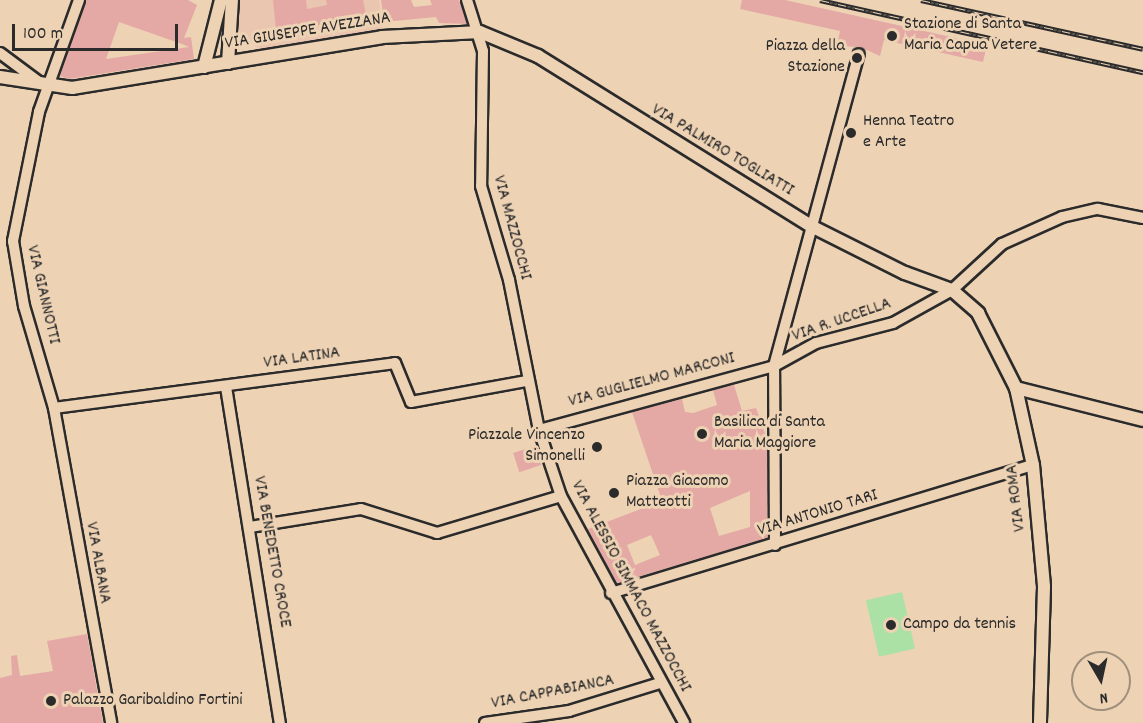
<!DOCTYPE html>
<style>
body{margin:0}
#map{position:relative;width:1143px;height:723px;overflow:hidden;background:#edd2b4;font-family:Dekko,sans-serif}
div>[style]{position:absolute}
.built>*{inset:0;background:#eac6b0}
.green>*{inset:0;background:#abe1a4;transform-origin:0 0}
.building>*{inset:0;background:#e4a9a5;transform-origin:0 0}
.roads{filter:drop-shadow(2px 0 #2b2b2b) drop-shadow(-2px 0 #2b2b2b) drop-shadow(0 2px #2b2b2b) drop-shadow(0 -2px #2b2b2b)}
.minor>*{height:10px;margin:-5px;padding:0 5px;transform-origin:5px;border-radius:5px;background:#edd2b4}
.tertiary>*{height:12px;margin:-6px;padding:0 6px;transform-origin:6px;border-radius:6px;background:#edd2b4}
.rail>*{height:5px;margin-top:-2.5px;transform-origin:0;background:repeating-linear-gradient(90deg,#edd2b4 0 9px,#2b2b2b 0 18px);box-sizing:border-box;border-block:2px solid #2b2b2b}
.dots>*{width:16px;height:16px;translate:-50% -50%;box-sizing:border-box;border:3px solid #edd2b4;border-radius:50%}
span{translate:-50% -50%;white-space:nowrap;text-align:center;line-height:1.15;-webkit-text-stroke:6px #edd2b4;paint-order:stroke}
.poi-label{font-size:18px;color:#2b2b2b}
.left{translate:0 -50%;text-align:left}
.right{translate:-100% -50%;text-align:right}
.street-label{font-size:18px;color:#2b2b2b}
.north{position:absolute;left:1071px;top:651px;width:60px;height:60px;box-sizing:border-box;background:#edd2b4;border:2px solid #9f8f7d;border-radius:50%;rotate:171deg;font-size:16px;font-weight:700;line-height:24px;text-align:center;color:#2b2b2b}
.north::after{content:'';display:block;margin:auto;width:21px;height:27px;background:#2b2b2b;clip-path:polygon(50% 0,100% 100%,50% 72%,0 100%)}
.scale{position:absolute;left:12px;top:24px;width:166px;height:27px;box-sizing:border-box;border:3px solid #2b2b2b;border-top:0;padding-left:8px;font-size:18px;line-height:21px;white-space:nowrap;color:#2b2b2b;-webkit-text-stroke:4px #edd2b4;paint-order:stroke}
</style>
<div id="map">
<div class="built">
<div style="clip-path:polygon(239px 0,379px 0,382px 29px,259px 49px,239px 32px)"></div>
</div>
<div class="green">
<div style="left:902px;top:592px;width:58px;height:37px;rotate:77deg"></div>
</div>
<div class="building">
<div style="clip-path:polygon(evenodd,86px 0,188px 0,197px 5px,184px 38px,191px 37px,194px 59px,69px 79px,60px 76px,86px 0,119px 22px,182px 44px,189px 47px,106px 59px,119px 22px)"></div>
<div style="clip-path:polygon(273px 0,306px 0,307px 9px,327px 5px,326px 0,363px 0,367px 20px,276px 30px)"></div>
<div style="clip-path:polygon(381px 0,411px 0,414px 7px,432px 5px,430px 0,459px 0,467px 24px,439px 23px,436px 17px,384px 22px)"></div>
<div style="clip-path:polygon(742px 0,785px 0,987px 45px,983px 62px,884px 40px,880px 56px,860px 47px,837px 46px,840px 31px,740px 9px)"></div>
<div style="clip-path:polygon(evenodd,734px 385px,742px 411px,756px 408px,767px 439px,767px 538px,617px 583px,588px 529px,662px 501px,632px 412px,682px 399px,685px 412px,693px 413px,717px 405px,713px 390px,734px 385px,750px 491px,750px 527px,719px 536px,710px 508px,750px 491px,734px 385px,651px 535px,660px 555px,635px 565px,627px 545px,651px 535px)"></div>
<div style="left:535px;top:446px;width:20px;height:23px;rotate:72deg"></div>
<div style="clip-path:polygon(87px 634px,103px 723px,0 723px,0 678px,12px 675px,11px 656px,17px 655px,20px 676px,53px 671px,47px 641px)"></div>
</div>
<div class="roads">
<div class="minor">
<div style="left:79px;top:0;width:119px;rotate:109.7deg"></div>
<div style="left:39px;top:112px;width:132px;rotate:101.4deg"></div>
<div style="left:13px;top:241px;width:66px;rotate:80.4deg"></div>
<div style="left:24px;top:306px;width:106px;rotate:73.6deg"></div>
<div style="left:54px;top:408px;width:320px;rotate:79.7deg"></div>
<div style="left:467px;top:0;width:53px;rotate:72.6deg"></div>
<div style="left:483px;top:51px;width:135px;rotate:90.8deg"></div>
<div style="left:481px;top:186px;width:98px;rotate:73.4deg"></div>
<div style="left:509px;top:280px;width:153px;rotate:78.7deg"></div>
<div style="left:539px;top:430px;width:70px;rotate:71.6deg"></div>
<div style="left:561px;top:496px;width:258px;rotate:61.5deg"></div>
<div style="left:0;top:53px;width:49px;rotate:36.6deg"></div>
<div style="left:226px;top:387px;width:340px;rotate:80.9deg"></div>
<div style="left:54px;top:408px;width:344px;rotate:-7.5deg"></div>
<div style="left:395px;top:363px;width:42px;rotate:67.7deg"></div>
<div style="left:411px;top:402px;width:118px;rotate:-10.3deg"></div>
<div style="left:539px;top:430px;width:244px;rotate:-15.2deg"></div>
<div style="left:774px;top:366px;width:48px;rotate:-28.7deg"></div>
<div style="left:816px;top:343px;width:80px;rotate:-14.6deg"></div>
<div style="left:893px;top:323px;width:68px;rotate:-29.2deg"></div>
<div style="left:952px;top:290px;width:68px;rotate:-42.6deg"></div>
<div style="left:1002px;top:244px;width:66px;rotate:-24.2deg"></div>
<div style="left:1062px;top:217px;width:37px;rotate:-13deg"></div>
<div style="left:1098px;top:209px;width:46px;rotate:11.3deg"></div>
<div style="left:250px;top:527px;width:112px;rotate:-9.2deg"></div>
<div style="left:361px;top:509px;width:80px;rotate:17.5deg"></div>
<div style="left:437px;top:533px;width:129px;rotate:-16.6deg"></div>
<div style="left:775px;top:545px;width:179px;rotate:-90.3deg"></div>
<div style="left:774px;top:366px;width:323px;rotate:-74.8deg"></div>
<div style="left:611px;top:593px;width:441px;rotate:-16.9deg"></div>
<div style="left:485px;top:723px;width:85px;rotate:-8.1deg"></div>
<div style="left:569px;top:711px;width:95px;rotate:-17.1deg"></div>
</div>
<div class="tertiary">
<div style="left:228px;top:63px;width:63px;rotate:-86.4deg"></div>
<div style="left:204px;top:67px;width:69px;rotate:-75.8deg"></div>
<div style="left:0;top:77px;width:73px;rotate:8.7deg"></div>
<div style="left:72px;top:88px;width:314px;rotate:-9.3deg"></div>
<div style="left:382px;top:37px;width:98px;rotate:-2.9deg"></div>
<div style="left:480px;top:32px;width:63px;rotate:22.5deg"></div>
<div style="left:538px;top:56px;width:322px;rotate:31.9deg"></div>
<div style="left:811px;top:226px;width:105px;rotate:26.6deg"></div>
<div style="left:905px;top:273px;width:50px;rotate:19.9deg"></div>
<div style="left:952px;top:290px;width:35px;rotate:41deg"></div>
<div style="left:978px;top:313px;width:84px;rotate:63.1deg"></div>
<div style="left:1016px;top:388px;width:79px;rotate:77.6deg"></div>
<div style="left:1033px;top:465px;width:122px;rotate:84.8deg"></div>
<div style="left:1044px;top:587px;width:136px;rotate:91.7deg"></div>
<div style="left:1016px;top:388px;width:131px;rotate:14.1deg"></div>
</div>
</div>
<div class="rail">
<div style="left:820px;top:0;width:331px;rotate:12.6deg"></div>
<div style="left:921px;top:0;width:227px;rotate:12.4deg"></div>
</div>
<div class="dots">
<div style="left:892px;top:36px;background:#2b2b2b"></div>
<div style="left:857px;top:58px;background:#2b2b2b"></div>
<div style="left:851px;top:133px;background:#2b2b2b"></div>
<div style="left:702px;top:434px;background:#2b2b2b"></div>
<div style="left:597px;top:447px;background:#2b2b2b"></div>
<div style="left:614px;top:493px;background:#2b2b2b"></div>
<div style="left:891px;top:625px;background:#2b2b2b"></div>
<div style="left:51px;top:701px;background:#2b2b2b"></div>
</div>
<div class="poi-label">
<span class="left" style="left:904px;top:36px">Stazione di Santa<br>Maria Capua Vetere</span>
<span class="right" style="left:845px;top:58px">Piazza della<br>Stazione</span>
<span class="left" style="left:863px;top:133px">Henna Teatro<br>e Arte</span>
<span class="left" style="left:714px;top:434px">Basilica di Santa<br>Maria Maggiore</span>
<span class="right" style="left:585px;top:447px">Piazzale Vincenzo<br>Simonelli</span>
<span class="left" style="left:626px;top:493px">Piazza Giacomo<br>Matteotti</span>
<span class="left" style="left:903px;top:625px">Campo da tennis</span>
<span class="left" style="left:63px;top:701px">Palazzo Garibaldino Fortini</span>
</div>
<div class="street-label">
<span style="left:308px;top:32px;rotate:-9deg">VIA GIUSEPPE AVEZZANA</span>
<span style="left:722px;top:151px;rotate:31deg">VIA PALMIRO TOGLIATTI</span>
<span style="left:511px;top:228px;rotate:75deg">VIA MAZZOCCHI</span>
<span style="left:42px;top:295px;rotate:77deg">VIA GIANNOTTI</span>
<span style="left:842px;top:321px;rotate:-19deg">VIA R. UCCELLA</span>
<span style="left:302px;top:359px;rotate:-8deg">VIA LATINA</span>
<span style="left:652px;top:381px;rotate:-15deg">VIA GUGLIELMO MARCONI</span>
<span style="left:1017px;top:498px;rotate:-97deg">VIA ROMA</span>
<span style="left:818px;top:514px;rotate:-17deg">VIA ANTONIO TARI</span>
<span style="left:271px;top:552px;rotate:80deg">VIA BENEDETTO CROCE</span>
<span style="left:97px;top:563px;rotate:80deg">VIA ALBANA</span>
<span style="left:630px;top:587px;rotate:62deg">VIA ALESSIO SIMMACO MAZZOCCHI</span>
<span style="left:553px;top:693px;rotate:-11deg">VIA CAPPABIANCA</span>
</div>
<div class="north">N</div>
<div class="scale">100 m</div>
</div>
